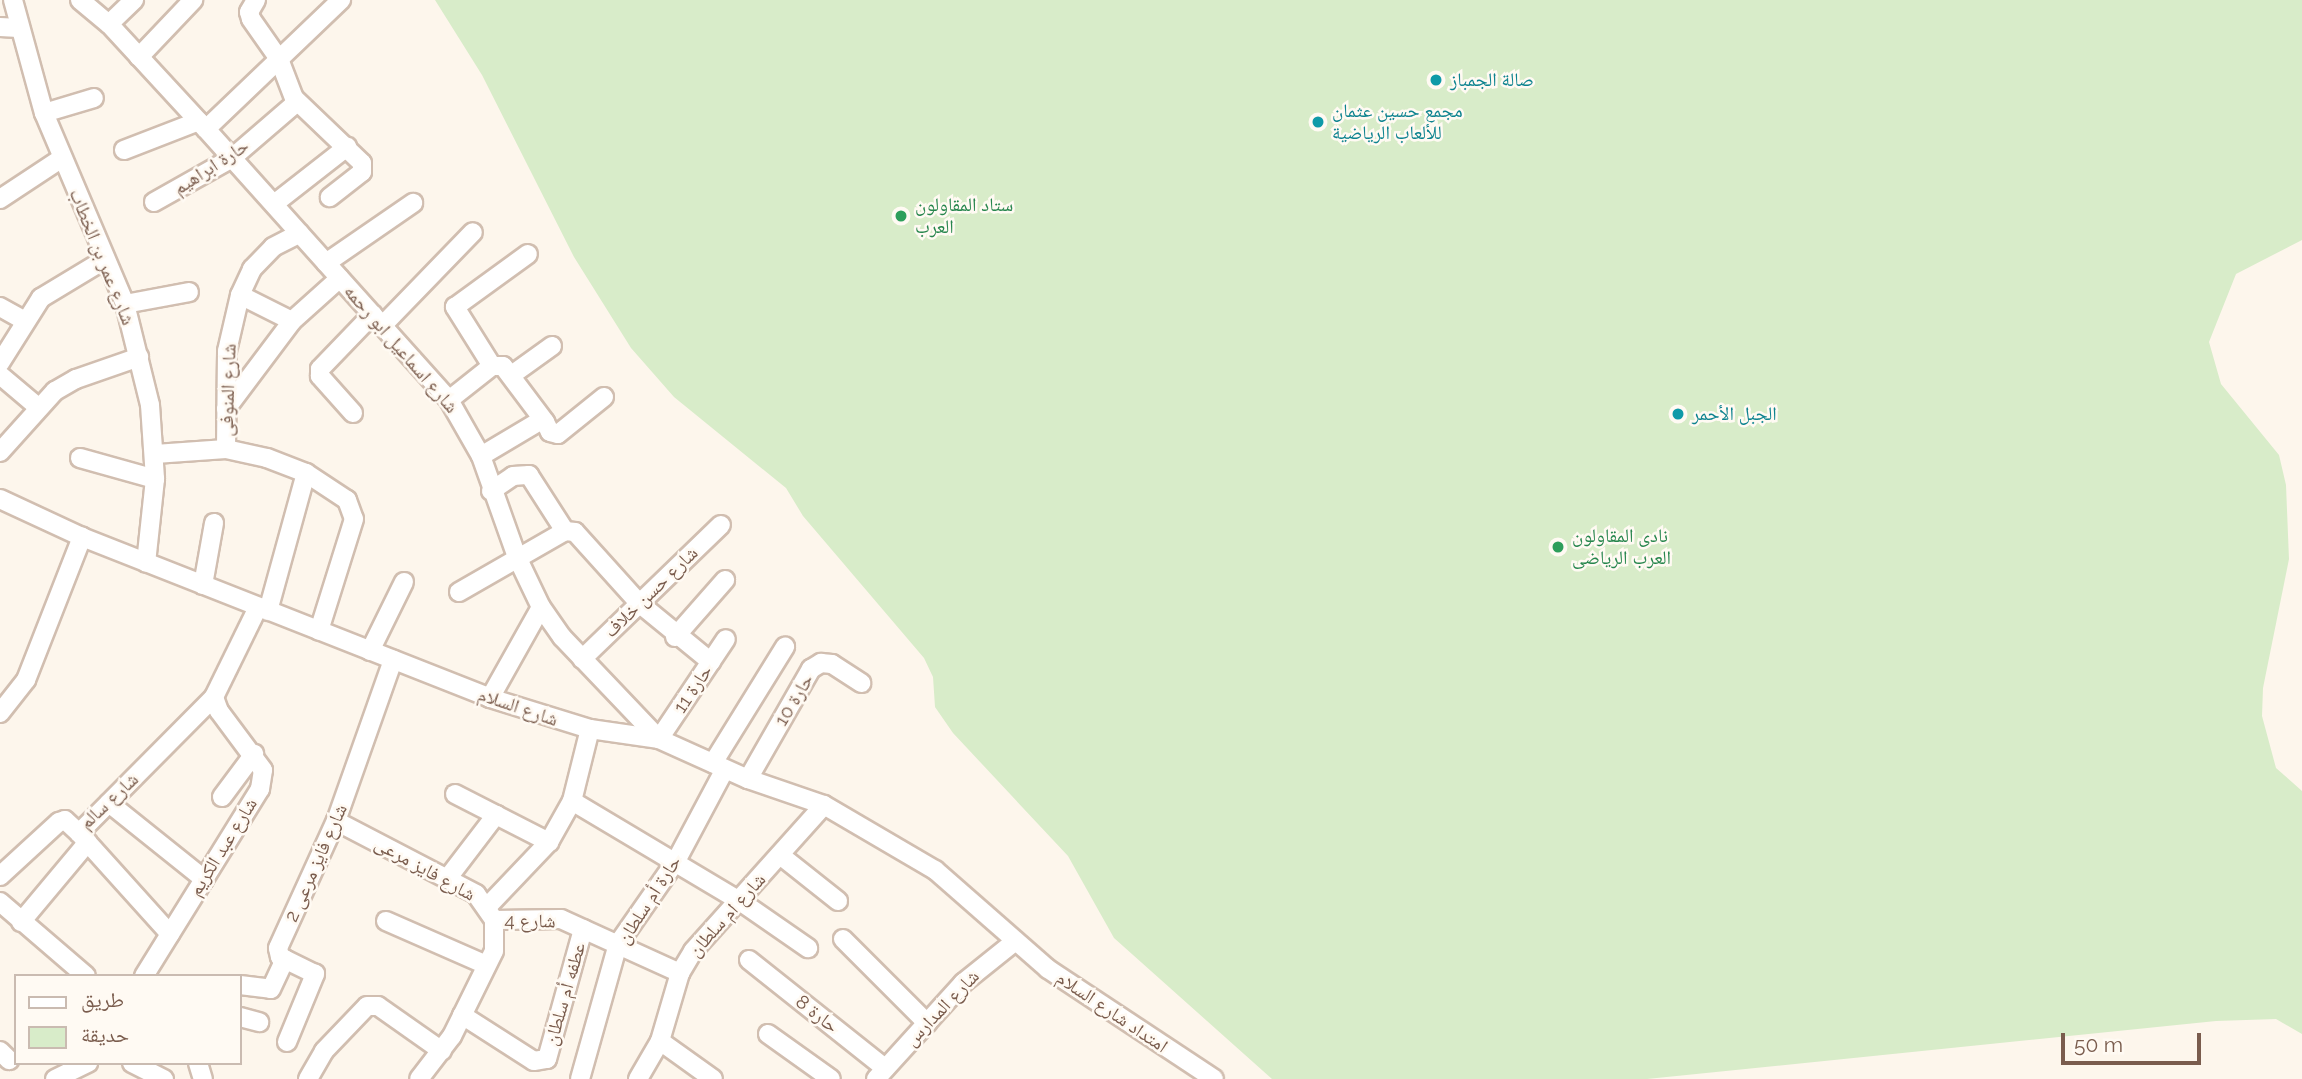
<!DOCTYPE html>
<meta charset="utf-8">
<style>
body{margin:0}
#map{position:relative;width:2302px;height:1079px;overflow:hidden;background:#fdf6ec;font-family:Raleway,"Noto Naskh Arabic",sans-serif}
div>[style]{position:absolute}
.green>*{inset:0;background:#d8ecc9}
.roads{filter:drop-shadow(2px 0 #d1beb0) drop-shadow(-2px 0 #d1beb0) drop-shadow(0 2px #d1beb0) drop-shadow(0 -2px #d1beb0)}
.street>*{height:18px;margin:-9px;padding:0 9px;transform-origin:9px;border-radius:9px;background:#fff}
.dots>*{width:19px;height:19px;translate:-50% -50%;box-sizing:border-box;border:4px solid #fffaf3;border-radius:50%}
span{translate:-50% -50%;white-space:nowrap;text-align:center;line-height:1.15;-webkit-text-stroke:5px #fffaf3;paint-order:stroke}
.culture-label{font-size:19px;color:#0d838f}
.left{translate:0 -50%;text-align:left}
.street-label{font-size:19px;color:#7a5c4d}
.leisure-label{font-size:19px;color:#27864d}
.legend{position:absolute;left:14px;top:974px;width:228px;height:91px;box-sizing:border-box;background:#fffaf3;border:2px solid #cabbb1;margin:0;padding:9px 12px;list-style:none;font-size:21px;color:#7a5c4d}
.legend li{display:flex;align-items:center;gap:14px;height:35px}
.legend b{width:35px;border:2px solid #cabbb1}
.scale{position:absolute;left:2061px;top:1033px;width:140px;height:32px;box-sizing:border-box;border:4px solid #7a5c4d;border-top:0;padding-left:9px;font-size:21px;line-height:24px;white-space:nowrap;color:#7a5c4d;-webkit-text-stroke:5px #fffaf3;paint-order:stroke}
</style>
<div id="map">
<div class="green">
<div style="clip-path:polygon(435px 0,2302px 0,2302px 240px,2236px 274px,2209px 342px,2221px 384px,2279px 455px,2286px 485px,2289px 559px,2263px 688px,2262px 716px,2276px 768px,2302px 791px,2302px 1034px,2276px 1019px,2216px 1021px,1647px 1079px,1272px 1079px,1114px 938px,1068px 856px,953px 733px,935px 707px,933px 677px,924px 658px,803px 516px,786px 488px,674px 397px,631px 348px,574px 257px,482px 75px)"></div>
</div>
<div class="roads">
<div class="street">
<div style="left:13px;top:0;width:117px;rotate:74.7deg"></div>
<div style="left:44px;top:113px;width:207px;rotate:67deg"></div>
<div style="left:125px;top:304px;width:104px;rotate:76.1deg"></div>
<div style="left:150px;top:405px;width:74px;rotate:86.1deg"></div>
<div style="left:155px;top:479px;width:84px;rotate:96.1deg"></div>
<div style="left:80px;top:0;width:38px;rotate:40deg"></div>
<div style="left:109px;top:24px;width:143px;rotate:47.3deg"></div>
<div style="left:206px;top:129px;width:364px;rotate:48.1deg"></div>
<div style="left:449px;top:400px;width:64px;rotate:60.3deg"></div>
<div style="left:481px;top:456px;width:107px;rotate:70.4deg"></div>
<div style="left:517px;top:557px;width:55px;rotate:64.4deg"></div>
<div style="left:541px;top:607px;width:37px;rotate:55deg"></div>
<div style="left:562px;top:637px;width:141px;rotate:46.4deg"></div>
<div style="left:659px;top:739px;width:120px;rotate:-56.2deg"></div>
<div style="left:256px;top:0;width:14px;rotate:120deg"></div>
<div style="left:249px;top:12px;width:7px;rotate:74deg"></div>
<div style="left:251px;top:19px;width:49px;rotate:55deg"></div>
<div style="left:279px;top:59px;width:42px;rotate:69deg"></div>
<div style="left:294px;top:98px;width:94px;rotate:43.7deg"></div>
<div style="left:362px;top:163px;width:9px;rotate:90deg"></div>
<div style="left:362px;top:172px;width:41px;rotate:142deg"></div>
<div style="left:109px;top:24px;width:35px;rotate:-44deg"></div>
<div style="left:0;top:27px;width:19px;rotate:3deg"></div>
<div style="left:139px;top:57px;width:79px;rotate:-46.5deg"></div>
<div style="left:44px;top:113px;width:52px;rotate:-16.7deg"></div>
<div style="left:206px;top:129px;width:187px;rotate:-43.7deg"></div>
<div style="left:124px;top:150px;width:80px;rotate:-21.1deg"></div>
<div style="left:0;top:199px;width:74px;rotate:-33.5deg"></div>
<div style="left:154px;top:202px;width:90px;rotate:-29.4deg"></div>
<div style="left:232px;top:158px;width:86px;rotate:-40.7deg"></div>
<div style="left:274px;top:204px;width:93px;rotate:-38deg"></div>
<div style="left:326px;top:263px;width:106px;rotate:-34.6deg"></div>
<div style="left:240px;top:295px;width:58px;rotate:26.6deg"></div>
<div style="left:125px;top:304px;width:65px;rotate:-10.6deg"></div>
<div style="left:0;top:307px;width:29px;rotate:29deg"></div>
<div style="left:383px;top:325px;width:129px;rotate:-45.9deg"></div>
<div style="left:0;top:363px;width:77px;rotate:-57.8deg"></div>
<div style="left:41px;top:298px;width:74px;rotate:-31.1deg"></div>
<div style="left:492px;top:366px;width:70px;rotate:-122.1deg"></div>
<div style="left:455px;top:307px;width:90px;rotate:-36deg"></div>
<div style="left:513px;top:374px;width:48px;rotate:-35.7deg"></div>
<div style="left:0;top:375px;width:51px;rotate:40.2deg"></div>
<div style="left:449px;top:400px;width:55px;rotate:-38.3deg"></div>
<div style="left:492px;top:366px;width:11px"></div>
<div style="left:503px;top:366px;width:70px;rotate:53.1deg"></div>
<div style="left:226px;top:409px;width:110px;rotate:-53.1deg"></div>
<div style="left:292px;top:321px;width:64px;rotate:-41.9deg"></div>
<div style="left:353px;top:413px;width:50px;rotate:-131.7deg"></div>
<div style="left:320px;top:376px;width:7px;rotate:-90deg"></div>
<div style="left:320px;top:369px;width:76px;rotate:-46.1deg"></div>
<div style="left:226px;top:449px;width:98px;rotate:-89.4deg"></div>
<div style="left:227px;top:351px;width:57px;rotate:-76.9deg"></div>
<div style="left:240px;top:295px;width:29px;rotate:-65deg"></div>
<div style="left:252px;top:269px;width:30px;rotate:-46deg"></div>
<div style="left:273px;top:247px;width:30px;rotate:-27deg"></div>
<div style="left:0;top:452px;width:82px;rotate:-48deg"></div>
<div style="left:55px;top:391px;width:24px;rotate:-30deg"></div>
<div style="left:76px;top:379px;width:67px;rotate:-19.2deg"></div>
<div style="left:155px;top:454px;width:71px;rotate:-4deg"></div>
<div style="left:226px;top:449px;width:42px;rotate:12.4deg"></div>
<div style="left:267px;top:458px;width:42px;rotate:21deg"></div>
<div style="left:306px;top:473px;width:49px;rotate:33.4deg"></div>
<div style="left:347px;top:500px;width:20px;rotate:70deg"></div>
<div style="left:354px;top:519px;width:117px;rotate:107.4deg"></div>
<div style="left:481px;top:456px;width:66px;rotate:-30.8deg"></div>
<div style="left:538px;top:422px;width:7px"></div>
<div style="left:545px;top:422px;width:11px;rotate:63deg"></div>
<div style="left:550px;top:432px;width:8px;rotate:14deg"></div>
<div style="left:558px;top:434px;width:59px;rotate:-38.8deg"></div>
<div style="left:80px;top:458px;width:78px;rotate:15.6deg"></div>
<div style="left:491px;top:491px;width:27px;rotate:-34deg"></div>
<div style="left:513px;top:476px;width:16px;rotate:-4deg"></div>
<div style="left:529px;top:475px;width:67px;rotate:57.3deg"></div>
<div style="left:0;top:499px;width:90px;rotate:24.9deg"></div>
<div style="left:82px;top:537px;width:439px;rotate:21.5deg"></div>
<div style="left:490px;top:698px;width:105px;rotate:17.2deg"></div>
<div style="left:590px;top:729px;width:70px;rotate:8.2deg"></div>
<div style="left:659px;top:739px;width:98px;rotate:24.2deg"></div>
<div style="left:748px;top:779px;width:80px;rotate:18.9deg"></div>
<div style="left:824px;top:805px;width:129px;rotate:30.4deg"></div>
<div style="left:935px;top:870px;width:150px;rotate:41.2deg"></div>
<div style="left:1048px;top:969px;width:199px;rotate:33.5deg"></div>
<div style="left:203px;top:585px;width:63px;rotate:-79.9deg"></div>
<div style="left:459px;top:592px;width:122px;rotate:-29.9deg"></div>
<div style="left:565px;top:531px;width:10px;rotate:6deg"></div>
<div style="left:575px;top:532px;width:96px;rotate:48deg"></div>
<div style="left:639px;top:603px;width:93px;rotate:39.3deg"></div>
<div style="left:268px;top:611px;width:143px;rotate:-74.6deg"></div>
<div style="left:675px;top:637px;width:76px;rotate:-48.7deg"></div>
<div style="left:370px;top:651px;width:77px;rotate:-63.8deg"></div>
<div style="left:582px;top:659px;width:193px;rotate:-44deg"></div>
<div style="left:490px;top:698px;width:104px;rotate:-60.7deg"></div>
<div style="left:0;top:713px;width:42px;rotate:-51.8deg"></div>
<div style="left:26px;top:680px;width:154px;rotate:-68.6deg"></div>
<div style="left:713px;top:763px;width:137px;rotate:-58.2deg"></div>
<div style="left:748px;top:779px;width:127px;rotate:-60.2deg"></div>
<div style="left:811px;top:669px;width:12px;rotate:-31deg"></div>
<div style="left:821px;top:663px;width:11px;rotate:5deg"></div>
<div style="left:832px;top:664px;width:35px;rotate:33deg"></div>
<div style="left:455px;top:794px;width:106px;rotate:27.1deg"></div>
<div style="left:222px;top:797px;width:54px;rotate:-53.3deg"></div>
<div style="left:572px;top:801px;width:196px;rotate:30.8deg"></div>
<div style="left:740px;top:901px;width:83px;rotate:34.7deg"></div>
<div style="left:109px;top:803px;width:122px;rotate:38.7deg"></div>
<div style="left:336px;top:821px;width:158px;rotate:27.5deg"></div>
<div style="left:476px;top:894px;width:32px;rotate:55deg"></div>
<div style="left:494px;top:920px;width:31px;rotate:90deg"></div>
<div style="left:494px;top:951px;width:95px;rotate:116.3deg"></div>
<div style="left:452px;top:1036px;width:54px;rotate:127.5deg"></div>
<div style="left:79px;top:833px;width:136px;rotate:48deg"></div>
<div style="left:780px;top:855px;width:74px;rotate:38.4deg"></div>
<div style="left:0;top:876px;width:80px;rotate:-42.5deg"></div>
<div style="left:59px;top:822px;width:6px;rotate:-18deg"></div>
<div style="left:65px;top:820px;width:19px;rotate:43deg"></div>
<div style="left:79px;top:833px;width:192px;rotate:-45.2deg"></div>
<div style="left:447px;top:879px;width:81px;rotate:-52.6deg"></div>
<div style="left:0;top:902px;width:113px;rotate:40.7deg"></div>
<div style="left:488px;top:906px;width:88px;rotate:-46.4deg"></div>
<div style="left:549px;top:842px;width:47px;rotate:-60.7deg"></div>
<div style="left:572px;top:801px;width:74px;rotate:-76deg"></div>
<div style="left:494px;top:920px;width:67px;rotate:-0.9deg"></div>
<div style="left:561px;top:919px;width:131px;rotate:24.4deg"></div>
<div style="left:386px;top:921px;width:109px;rotate:23.7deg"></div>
<div style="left:21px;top:922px;width:104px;rotate:-50.1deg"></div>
<div style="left:843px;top:939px;width:119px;rotate:45deg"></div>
<div style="left:749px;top:960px;width:174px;rotate:38.5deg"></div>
<div style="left:144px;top:976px;width:220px;rotate:-58.2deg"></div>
<div style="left:260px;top:789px;width:19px;rotate:-81deg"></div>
<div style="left:263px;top:770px;width:74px;rotate:-126.7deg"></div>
<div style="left:219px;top:711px;width:15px;rotate:-110deg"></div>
<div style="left:214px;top:697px;width:100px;rotate:-63.9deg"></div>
<div style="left:240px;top:985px;width:31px;rotate:7deg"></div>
<div style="left:271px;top:989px;width:33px;rotate:-65deg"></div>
<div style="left:462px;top:1015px;width:85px;rotate:32.6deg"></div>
<div style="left:534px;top:1061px;width:13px;rotate:-9deg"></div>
<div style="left:547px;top:1059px;width:135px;rotate:-74.5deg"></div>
<div style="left:240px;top:1017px;width:20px;rotate:15deg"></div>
<div style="left:768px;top:1034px;width:77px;rotate:35.5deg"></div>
<div style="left:660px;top:1041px;width:65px;rotate:35.6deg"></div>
<div style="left:287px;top:1042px;width:74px;rotate:-67.6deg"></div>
<div style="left:315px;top:974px;width:39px;rotate:-154deg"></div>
<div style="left:280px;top:957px;width:9px;rotate:-103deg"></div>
<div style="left:278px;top:948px;width:140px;rotate:-65.5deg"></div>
<div style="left:336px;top:821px;width:171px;rotate:-70.5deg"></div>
<div style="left:0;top:1051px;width:13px;rotate:45deg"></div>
<div style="left:132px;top:1063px;width:36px;rotate:27deg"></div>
<div style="left:198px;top:1063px;width:17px;rotate:73deg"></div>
<div style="left:55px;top:1079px;width:37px;rotate:-26deg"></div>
<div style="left:308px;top:1079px;width:32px;rotate:-60deg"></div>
<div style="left:324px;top:1051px;width:62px;rotate:-46.3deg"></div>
<div style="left:367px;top:1006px;width:11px"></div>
<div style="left:378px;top:1006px;width:78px;rotate:35.1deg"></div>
<div style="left:580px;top:1079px;width:140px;rotate:-74.3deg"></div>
<div style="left:618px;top:944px;width:101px;rotate:-55.1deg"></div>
<div style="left:676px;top:861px;width:104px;rotate:-62deg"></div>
<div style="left:638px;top:1079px;width:44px;rotate:-59.9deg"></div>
<div style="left:660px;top:1041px;width:71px;rotate:-73.6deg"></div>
<div style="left:680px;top:973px;width:26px;rotate:-59deg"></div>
<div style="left:693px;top:951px;width:196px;rotate:-48.1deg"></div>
<div style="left:876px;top:1079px;width:130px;rotate:-47.8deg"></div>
<div style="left:963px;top:983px;width:64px;rotate:-38.7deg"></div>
</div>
</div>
<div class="dots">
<div style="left:1436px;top:80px;background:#0f9aa8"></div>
<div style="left:1318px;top:122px;background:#0f9aa8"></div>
<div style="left:901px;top:216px;background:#2e9e5b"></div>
<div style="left:1678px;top:414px;background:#0f9aa8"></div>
<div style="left:1558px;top:547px;background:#2e9e5b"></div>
</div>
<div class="culture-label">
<span class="left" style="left:1450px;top:80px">صالة الجمباز</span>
<span class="left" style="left:1332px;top:122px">مجمع حسين عثمان<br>للألعاب الرياضية</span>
<span class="left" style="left:1692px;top:414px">الجبل الأحمر</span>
</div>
<div class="street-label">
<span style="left:211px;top:167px;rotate:-33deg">حارة ابراهيم</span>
<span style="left:102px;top:257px;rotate:68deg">شارع عمر بن الخطاب</span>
<span style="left:401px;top:349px;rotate:49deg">شارع اسماعيل ابو رحمه</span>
<span style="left:228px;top:390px;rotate:-88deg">شارع المنوفى</span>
<span style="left:651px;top:592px;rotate:-44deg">شارع حسن خلاف</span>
<span style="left:693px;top:689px;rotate:-56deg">حارة 11</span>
<span style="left:794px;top:700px;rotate:-59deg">حارة 10</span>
<span style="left:518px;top:707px;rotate:19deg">شارع السلام</span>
<span style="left:109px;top:801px;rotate:-43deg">شارع سالم</span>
<span style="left:223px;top:847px;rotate:-58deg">شارع عبد الكريم</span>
<span style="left:316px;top:863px;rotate:-66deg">شارع فايز مرعى 2</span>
<span style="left:425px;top:869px;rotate:29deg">شارع فايز مرعى</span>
<span style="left:649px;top:900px;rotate:-57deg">حارة أم سلطان</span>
<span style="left:727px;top:915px;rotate:-48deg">شارع ام سلطان</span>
<span style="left:530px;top:921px;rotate:1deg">شارع 4</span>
<span style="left:565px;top:994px;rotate:-74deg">عطفه أم سلطان</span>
<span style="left:942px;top:1008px;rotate:-46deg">شارع المدارس</span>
<span style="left:1112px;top:1012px;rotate:34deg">امتداد شارع السلام</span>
<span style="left:817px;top:1014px;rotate:38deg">حارة 8</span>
</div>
<div class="leisure-label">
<span class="left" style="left:915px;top:216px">ستاد المقاولون<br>العرب</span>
<span class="left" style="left:1572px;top:547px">نادى المقاولون<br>العرب الرياضى</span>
</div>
<ul class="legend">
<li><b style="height:9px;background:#fff"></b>طريق</li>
<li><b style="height:19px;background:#d8ecc9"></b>حديقة</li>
</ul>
<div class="scale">50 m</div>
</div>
